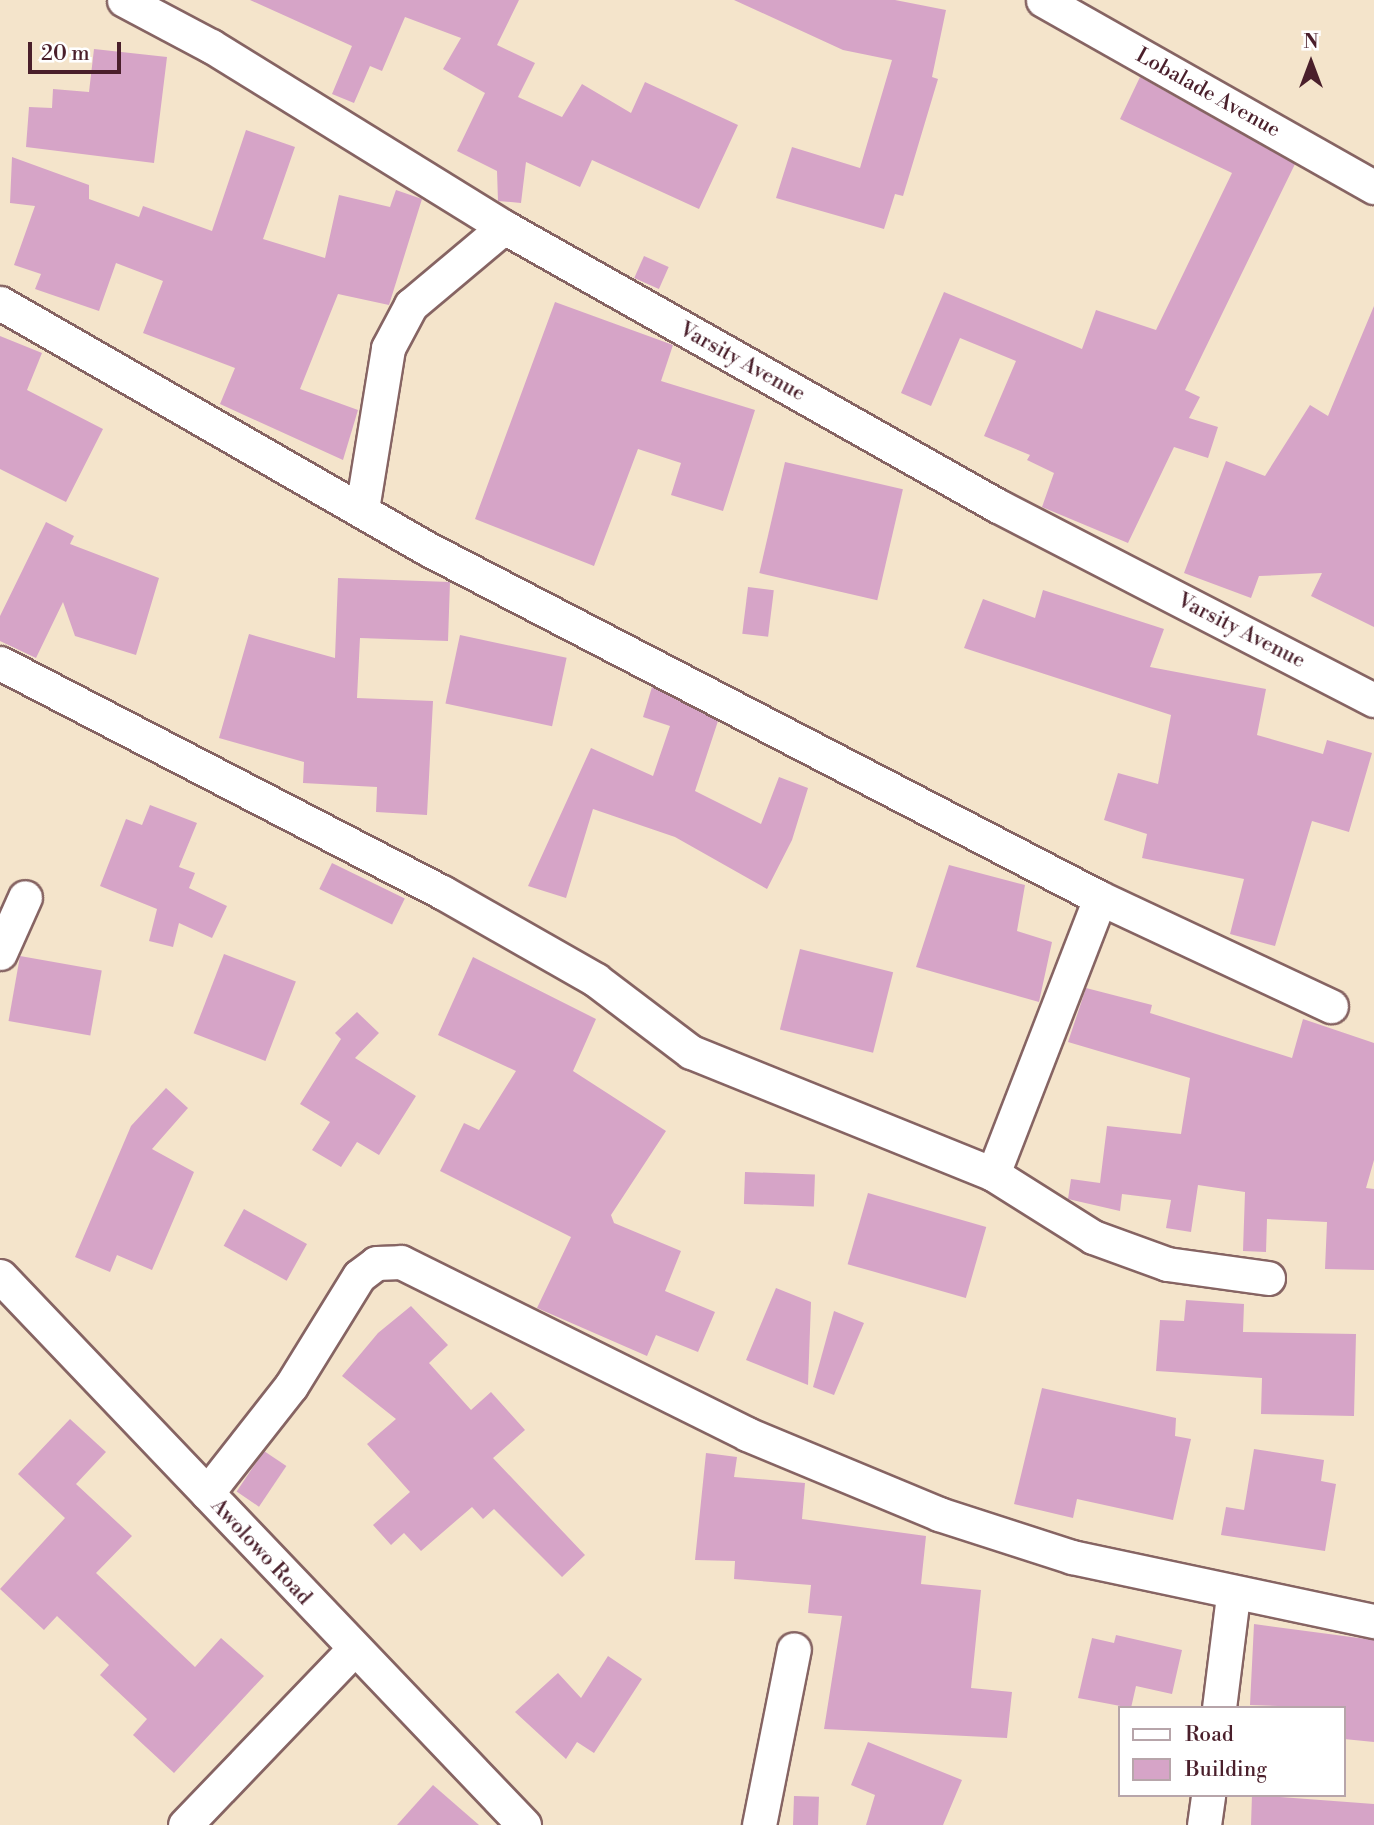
<!DOCTYPE html>
<style>
body{margin:0}
#map{position:relative;width:1374px;height:1825px;overflow:hidden;background:#f4e4cb;font-family:"Libre Bodoni",serif}
div>[style]{position:absolute}
.building>*{inset:0;background:#d6a4c7;transform-origin:0 0}
.roads{filter:drop-shadow(2px 0 #866463) drop-shadow(-2px 0 #866463) drop-shadow(0 2px #866463) drop-shadow(0 -2px #866463)}
.minor>*{height:33px;margin:-16.5px;padding:0 16.5px;transform-origin:16.5px;border-radius:16.5px;background:#fff}
span{translate:-50% -50%;white-space:nowrap;text-align:center;line-height:1.15;-webkit-text-stroke:5px #fff;paint-order:stroke}
.street-label{font-size:21px;color:#4a1f2b}
.legend{position:absolute;left:1118px;top:1706px;width:228px;height:91px;box-sizing:border-box;background:#fff;border:2px solid #b7a5aa;margin:0;padding:9px 12px;list-style:none;font-size:21px;color:#4a1f2b}
.legend li{display:flex;align-items:center;gap:14px;height:35px}
.legend b{width:35px;border:2px solid #b7a5aa}
.north{position:absolute;left:1276px;top:28px;width:70px;height:70px;-webkit-text-stroke:5px #fff;paint-order:stroke;rotate:0deg;font-size:19px;font-weight:700;line-height:28px;text-align:center;color:#4a1f2b}
.north::after{content:'';display:block;margin:auto;width:24px;height:32px;background:#4a1f2b;clip-path:polygon(50% 0,100% 100%,50% 72%,0 100%)}
.scale{position:absolute;left:28px;top:42px;width:93px;height:32px;box-sizing:border-box;border:4px solid #4a1f2b;border-top:0;padding-left:9px;font-size:21px;line-height:24px;white-space:nowrap;color:#4a1f2b;-webkit-text-stroke:5px #fff;paint-order:stroke}
</style>
<div id="map">
<div class="building">
<div style="clip-path:polygon(250px 0,519px 0,497px 45px,535px 63px,518px 97px,562px 117px,582px 84px,631px 113px,645px 82px,738px 125px,699px 209px,592px 160px,580px 187px,526px 162px,521px 203px,498px 201px,497px 171px,457px 151px,485px 93px,443px 69px,461px 38px,405px 17px,382px 71px,370px 66px,354px 103px,332px 94px,352px 46px)"></div>
<div style="clip-path:polygon(734px 0,895px 0,946px 10px,932px 77px,938px 79px,903px 196px,895px 194px,884px 229px,776px 198px,792px 147px,860px 168px,892px 60px,843px 50px)"></div>
<div style="clip-path:polygon(94px 49px,167px 57px,154px 163px,26px 147px,29px 107px,52px 108px,53px 89px,89px 92px)"></div>
<div style="clip-path:polygon(1140px 77px,1295px 164px,1185px 390px,1200px 397px,1189px 418px,1218px 427px,1208px 458px,1174px 447px,1128px 543px,1042px 507px,1054px 473px,1027px 460px,1030px 455px,984px 436px,1016px 361px,960px 338px,931px 406px,901px 393px,944px 292px,1082px 349px,1096px 310px,1156px 330px,1232px 173px,1120px 119px)"></div>
<div style="clip-path:polygon(246px 130px,295px 147px,263px 239px,325px 258px,339px 195px,390px 207px,396px 190px,422px 199px,389px 305px,338px 294px,300px 389px,358px 410px,343px 460px,220px 404px,235px 368px,143px 333px,163px 281px,116px 263px,99px 311px,35px 289px,41px 274px,14px 265px,35px 206px,10px 203px,12px 157px,89px 185px,89px 199px,139px 217px,143px 206px,212px 231px)"></div>
<div style="left:644px;top:256px;width:27px;height:24px;rotate:24deg"></div>
<div style="clip-path:polygon(555px 302px,673px 345px,661px 381px,755px 410px,723px 511px,671px 495px,681px 463px,638px 449px,594px 566px,475px 519px)"></div>
<div style="clip-path:polygon(1374px 306px,1374px 627px,1311px 596px,1322px 573px,1259px 576px,1251px 598px,1184px 573px,1226px 461px,1265px 476px,1310px 405px,1328px 416px)"></div>
<div style="clip-path:polygon(0 336px,42px 353px,27px 390px,103px 429px,66px 502px,0 469px)"></div>
<div style="left:785px;top:462px;width:121px;height:114px;rotate:13deg"></div>
<div style="clip-path:polygon(46px 522px,74px 536px,70px 544px,159px 578px,136px 655px,75px 636px,63px 602px,36px 658px,0 641px,0 616px)"></div>
<div style="clip-path:polygon(338px 578px,450px 582px,448px 641px,360px 638px,357px 698px,433px 701px,427px 815px,376px 812px,377px 787px,303px 783px,304px 762px,219px 738px,249px 634px,335px 658px)"></div>
<div style="left:748px;top:587px;width:26px;height:47px;rotate:7deg"></div>
<div style="clip-path:polygon(1043px 590px,1164px 629px,1150px 667px,1266px 689px,1257px 735px,1323px 754px,1327px 740px,1372px 753px,1349px 832px,1312px 821px,1275px 946px,1230px 934px,1244px 879px,1142px 858px,1147px 834px,1104px 820px,1118px 773px,1158px 784px,1171px 715px,964px 648px,983px 599px,1035px 618px)"></div>
<div style="left:460px;top:635px;width:109px;height:70px;rotate:12deg"></div>
<div style="clip-path:polygon(652px 687px,718px 721px,695px 791px,761px 824px,779px 777px,808px 788px,792px 840px,767px 889px,675px 837px,593px 809px,566px 898px,528px 886px,591px 748px,653px 776px,670px 726px,643px 717px)"></div>
<div style="clip-path:polygon(150px 805px,197px 823px,179px 867px,195px 873px,189px 888px,227px 906px,212px 938px,179px 923px,173px 947px,149px 941px,157px 909px,100px 886px,126px 819px,142px 825px)"></div>
<div style="left:332px;top:863px;width:81px;height:29px;rotate:26deg"></div>
<div style="clip-path:polygon(949px 865px,1025px 885px,1017px 931px,1052px 942px,1039px 1002px,916px 967px)"></div>
<div style="left:800px;top:949px;width:96px;height:83px;rotate:14deg"></div>
<div style="left:224px;top:954px;width:77px;height:85px;rotate:21deg"></div>
<div style="left:20px;top:956px;width:83px;height:66px;rotate:10deg"></div>
<div style="clip-path:polygon(473px 957px,596px 1019px,573px 1071px,666px 1131px,611px 1215px,614px 1223px,681px 1251px,665px 1291px,715px 1312px,698px 1352px,656px 1335px,647px 1356px,537px 1308px,571px 1237px,440px 1171px,464px 1123px,479px 1130px,516px 1071px,438px 1035px)"></div>
<div style="clip-path:polygon(1086px 988px,1152px 1005px,1150px 1013px,1292px 1058px,1303px 1019px,1374px 1043px,1374px 1160px,1366px 1188px,1374px 1189px,1374px 1270px,1325px 1269px,1327px 1222px,1267px 1219px,1266px 1252px,1243px 1251px,1245px 1192px,1198px 1185px,1191px 1232px,1166px 1228px,1171px 1200px,1122px 1194px,1120px 1211px,1068px 1199px,1071px 1179px,1100px 1183px,1107px 1126px,1181px 1134px,1190px 1078px,1068px 1042px)"></div>
<div style="clip-path:polygon(357px 1012px,379px 1033px,355px 1058px,416px 1096px,379px 1155px,357px 1142px,341px 1167px,312px 1150px,330px 1122px,300px 1104px,341px 1039px,335px 1033px)"></div>
<div style="clip-path:polygon(166px 1088px,188px 1108px,152px 1149px,194px 1172px,152px 1270px,117px 1255px,110px 1272px,75px 1257px,131px 1126px)"></div>
<div style="left:745px;top:1172px;width:70px;height:32px;rotate:2deg"></div>
<div style="left:868px;top:1193px;width:123px;height:74px;rotate:16deg"></div>
<div style="left:244px;top:1209px;width:72px;height:42px;rotate:29deg"></div>
<div style="clip-path:polygon(776px 1288px,811px 1302px,808px 1385px,746px 1360px)"></div>
<div style="clip-path:polygon(1186px 1300px,1244px 1304px,1243px 1332px,1356px 1334px,1354px 1416px,1261px 1414px,1262px 1378px,1156px 1371px,1160px 1320px,1184px 1321px)"></div>
<div style="clip-path:polygon(411px 1306px,448px 1345px,429px 1363px,471px 1410px,491px 1392px,525px 1430px,493px 1458px,585px 1555px,562px 1577px,494px 1509px,483px 1519px,472px 1507px,421px 1551px,404px 1533px,391px 1545px,373px 1525px,410px 1492px,367px 1444px,396px 1419px,342px 1376px,378px 1333px)"></div>
<div style="clip-path:polygon(834px 1311px,864px 1323px,834px 1395px,813px 1387px)"></div>
<div style="clip-path:polygon(1042px 1388px,1176px 1418px,1175px 1436px,1191px 1439px,1173px 1520px,1077px 1499px,1073px 1518px,1014px 1504px)"></div>
<div style="clip-path:polygon(70px 1419px,106px 1452px,76px 1484px,132px 1536px,96px 1573px,195px 1667px,221px 1638px,264px 1676px,174px 1773px,133px 1735px,147px 1719px,100px 1675px,109px 1665px,57px 1616px,44px 1630px,0 1589px,65px 1518px,18px 1474px)"></div>
<div style="clip-path:polygon(1254px 1449px,1324px 1460px,1321px 1481px,1336px 1484px,1325px 1551px,1221px 1535px,1226px 1507px,1244px 1510px)"></div>
<div style="left:264px;top:1451px;width:27px;height:49px;rotate:34deg"></div>
<div style="clip-path:polygon(706px 1453px,737px 1457px,734px 1477px,805px 1483px,802px 1519px,926px 1536px,921px 1584px,981px 1590px,971px 1688px,1012px 1692px,1007px 1738px,824px 1729px,842px 1616px,808px 1613px,811px 1585px,734px 1579px,735px 1561px,695px 1560px)"></div>
<div style="clip-path:polygon(1254px 1624px,1374px 1640px,1374px 1742px,1344px 1739px,1344px 1708px,1250px 1705px)"></div>
<div style="clip-path:polygon(1116px 1635px,1182px 1650px,1172px 1694px,1136px 1686px,1131px 1708px,1078px 1698px,1092px 1638px,1114px 1643px)"></div>
<div style="clip-path:polygon(608px 1656px,642px 1679px,594px 1753px,577px 1742px,566px 1759px,515px 1712px,558px 1673px,581px 1698px)"></div>
<div style="clip-path:polygon(868px 1742px,962px 1780px,943px 1825px,866px 1825px,875px 1795px,851px 1785px)"></div>
<div style="clip-path:polygon(433px 1785px,479px 1825px,397px 1825px)"></div>
<div style="clip-path:polygon(1252px 1795px,1374px 1804px,1374px 1825px,1251px 1825px)"></div>
<div style="left:794px;top:1796px;width:25px;height:29px;rotate:2deg"></div>
</div>
<div class="roads">
<div class="minor">
<div style="left:124px;top:0;width:98px;rotate:27.9deg"></div>
<div style="left:211px;top:46px;width:344px;rotate:31.7deg"></div>
<div style="left:504px;top:227px;width:567px;rotate:29.46deg"></div>
<div style="left:998px;top:506px;width:423px;rotate:27.3deg"></div>
<div style="left:1043px;top:0;width:380px;rotate:29.5deg"></div>
<div style="left:0;top:303px;width:491px;rotate:29.9deg"></div>
<div style="left:426px;top:548px;width:759px;rotate:27.44deg"></div>
<div style="left:1100px;top:898px;width:255px;rotate:25.1deg"></div>
<div style="left:362px;top:509px;width:163px;rotate:-80.8deg"></div>
<div style="left:388px;top:348px;width:49px;rotate:-61.9deg"></div>
<div style="left:411px;top:305px;width:121px;rotate:-40deg"></div>
<div style="left:0;top:663px;width:498px;rotate:27.4deg"></div>
<div style="left:442px;top:892px;width:177px;rotate:29.7deg"></div>
<div style="left:596px;top:980px;width:119px;rotate:37.2deg"></div>
<div style="left:691px;top:1052px;width:326px;rotate:22deg"></div>
<div style="left:993px;top:1174px;width:118px;rotate:32.2deg"></div>
<div style="left:1093px;top:1237px;width:79px;rotate:20deg"></div>
<div style="left:1167px;top:1264px;width:102px;rotate:7.9deg"></div>
<div style="left:0;top:953px;width:61px;rotate:-65.9deg"></div>
<div style="left:993px;top:1174px;width:296px;rotate:-68.8deg"></div>
<div style="left:0;top:1276px;width:759px;rotate:46.33deg"></div>
<div style="left:207px;top:1493px;width:136px;rotate:-51.9deg"></div>
<div style="left:291px;top:1386px;width:129px;rotate:-58.3deg"></div>
<div style="left:359px;top:1276px;width:21px;rotate:-37deg"></div>
<div style="left:376px;top:1263px;width:25px;rotate:-2deg"></div>
<div style="left:401px;top:1262px;width:386px;rotate:26.4deg"></div>
<div style="left:747px;top:1434px;width:208px;rotate:22.6deg"></div>
<div style="left:939px;top:1514px;width:140px;rotate:17.9deg"></div>
<div style="left:1072px;top:1557px;width:309px;rotate:12deg"></div>
<div style="left:1219px;top:1708px;width:114px;rotate:-82.9deg"></div>
<div style="left:185px;top:1825px;width:241px;rotate:-46.2deg"></div>
<div style="left:759px;top:1825px;width:179px;rotate:-78.8deg"></div>
<div style="left:1204px;top:1825px;width:30px;rotate:-82deg"></div>
</div>
</div>
<div class="street-label">
<span style="left:1208px;top:93px;rotate:29deg">Lobalade Avenue</span>
<span style="left:742px;top:362px;rotate:29deg">Varsity Avenue</span>
<span style="left:1241px;top:631px;rotate:27deg">Varsity Avenue</span>
<span style="left:261px;top:1552px;rotate:47deg">Awolowo Road</span>
</div>
<ul class="legend">
<li><b style="height:9px;background:#fff"></b>Road</li>
<li><b style="height:19px;background:#d6a4c7"></b>Building</li>
</ul>
<div class="north">N</div>
<div class="scale">20 m</div>
</div>
